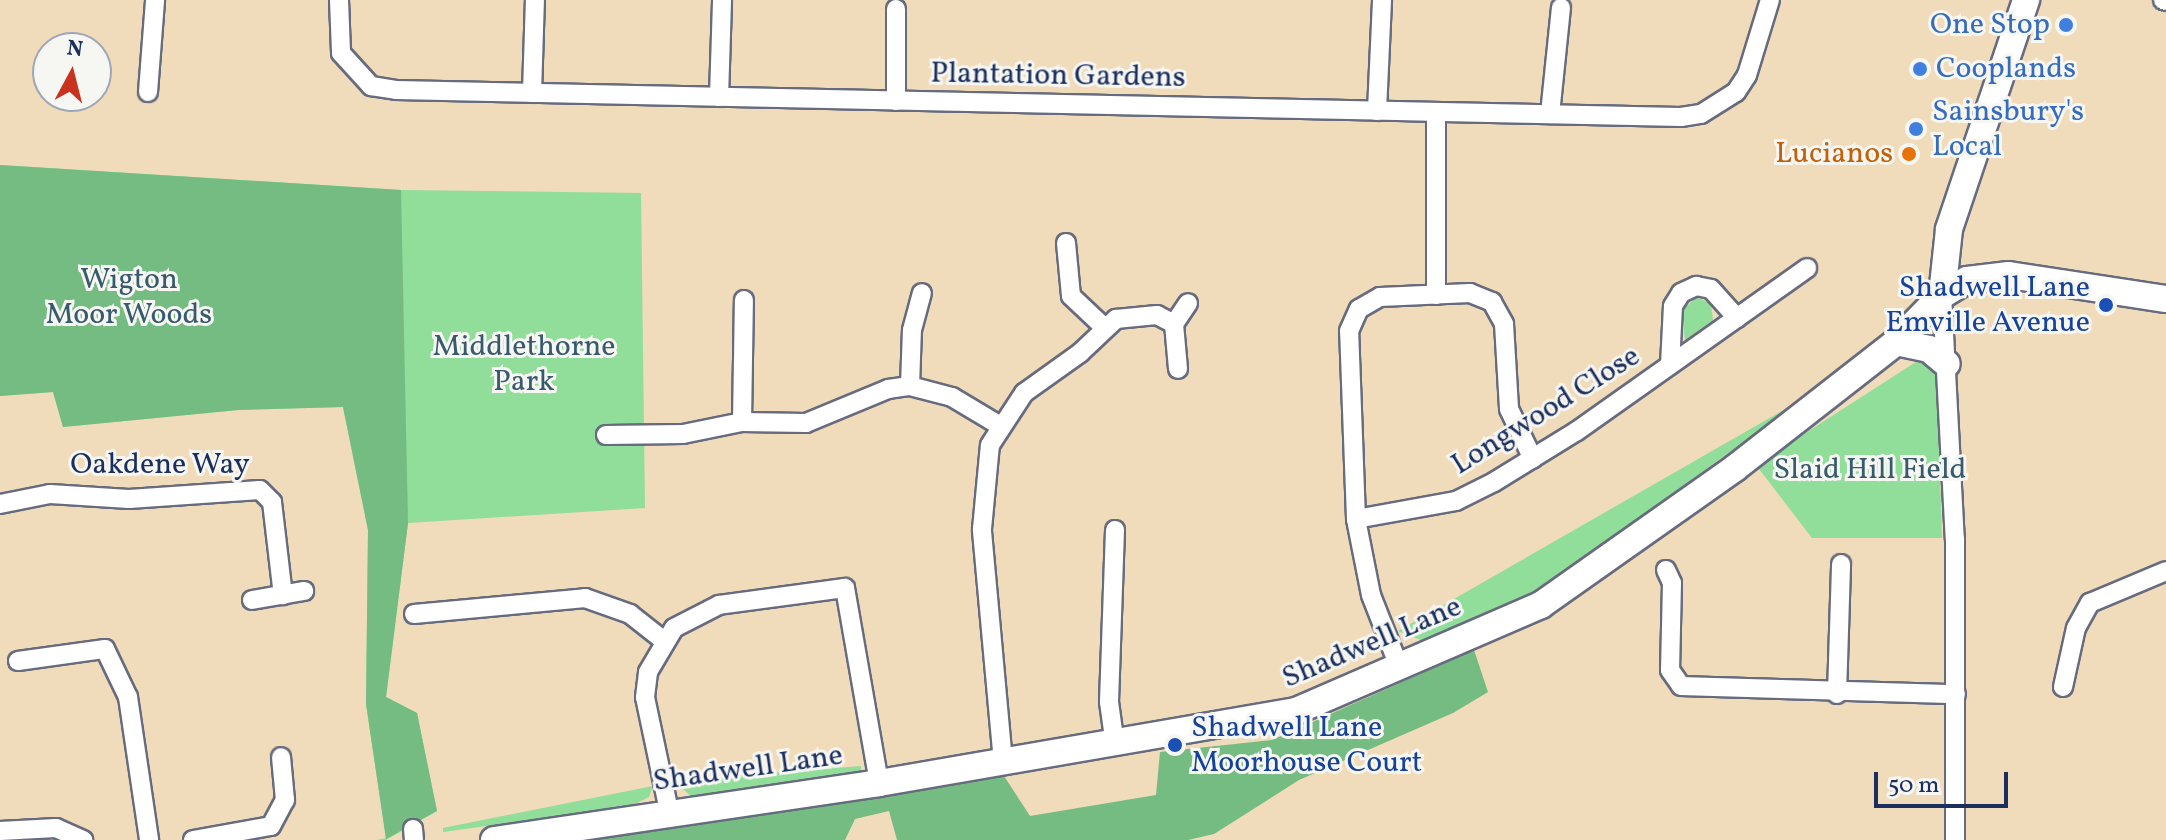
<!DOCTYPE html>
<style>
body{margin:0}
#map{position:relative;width:2166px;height:840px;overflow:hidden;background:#f0dbba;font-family:Vollkorn,serif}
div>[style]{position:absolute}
.green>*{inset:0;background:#91dd9a}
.forest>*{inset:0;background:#74bc82}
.roads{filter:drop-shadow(2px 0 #666b7e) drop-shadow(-2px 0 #666b7e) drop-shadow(0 2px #666b7e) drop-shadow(0 -2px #666b7e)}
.street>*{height:18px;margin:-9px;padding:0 9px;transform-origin:9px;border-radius:9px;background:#fff}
.secondary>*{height:26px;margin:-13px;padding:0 13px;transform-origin:13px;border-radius:13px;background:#fff}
.dots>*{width:22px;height:22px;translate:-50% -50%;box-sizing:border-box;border:4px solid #f6f6f2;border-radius:50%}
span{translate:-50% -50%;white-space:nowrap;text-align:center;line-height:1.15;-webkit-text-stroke:6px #f6f6f2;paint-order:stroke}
.shop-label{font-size:30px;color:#366cbe}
.right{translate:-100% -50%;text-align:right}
.left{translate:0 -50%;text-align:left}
.street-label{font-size:30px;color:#1b2f5e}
.food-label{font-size:30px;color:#c56008}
.park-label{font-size:30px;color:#385a6d}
.transit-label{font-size:30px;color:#164399}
.north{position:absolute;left:32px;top:32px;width:80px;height:80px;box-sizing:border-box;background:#f6f6f2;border:2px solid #9ea6b7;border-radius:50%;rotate:7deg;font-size:22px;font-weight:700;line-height:32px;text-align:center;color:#1b2f5e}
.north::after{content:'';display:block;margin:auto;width:28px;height:36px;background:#c8321e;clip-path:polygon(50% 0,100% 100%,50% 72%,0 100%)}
.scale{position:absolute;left:1874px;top:772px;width:134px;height:36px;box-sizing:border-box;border:4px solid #1b2f5e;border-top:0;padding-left:10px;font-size:24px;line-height:28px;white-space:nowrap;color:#1b2f5e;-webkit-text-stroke:6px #f6f6f2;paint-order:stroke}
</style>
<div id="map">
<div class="green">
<div style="clip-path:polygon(0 165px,401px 190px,641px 193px,645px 508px,408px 523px,386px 697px,417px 713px,437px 811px,386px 840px,377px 840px,386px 838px,366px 704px,368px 530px,343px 407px,238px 410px,63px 427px,53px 392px,0 396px)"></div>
<div style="clip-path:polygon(1697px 297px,1711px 304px,1713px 320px,1685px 340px,1681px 311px)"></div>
<div style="clip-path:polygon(1936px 349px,1942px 538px,1812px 538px,1756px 465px)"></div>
<div style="clip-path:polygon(1801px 400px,1520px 605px,1426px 642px,1398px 631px)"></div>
<div style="clip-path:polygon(861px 766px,861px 771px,692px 797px,674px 781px)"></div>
<div style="clip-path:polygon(653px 786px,649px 797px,631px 806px,443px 832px,443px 828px)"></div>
</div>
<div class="forest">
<div style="clip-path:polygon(0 165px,401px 190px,408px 523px,386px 697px,417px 713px,437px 811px,386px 839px,366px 704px,368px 530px,343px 407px,238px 410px,63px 427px,53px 392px,0 396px)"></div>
<div style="clip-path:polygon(1474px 650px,1488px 692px,1453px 713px,1299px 780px,1214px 834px,1188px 840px,897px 840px,889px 811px,855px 819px,845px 840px,570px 840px,1004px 776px,1030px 816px,1156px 795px,1160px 752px,1272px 740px)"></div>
</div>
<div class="roads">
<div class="street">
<div style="left:339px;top:0;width:53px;rotate:87.8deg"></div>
<div style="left:341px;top:53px;width:45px;rotate:47.7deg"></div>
<div style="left:371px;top:86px;width:25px;rotate:9deg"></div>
<div style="left:396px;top:90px;width:1285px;rotate:1.2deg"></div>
<div style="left:1681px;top:117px;width:20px;rotate:-9deg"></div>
<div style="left:1701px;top:114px;width:41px;rotate:-32.2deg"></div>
<div style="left:1736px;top:92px;width:20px;rotate:-57deg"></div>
<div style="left:1747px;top:75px;width:78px;rotate:-73deg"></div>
<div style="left:2163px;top:0;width:3px;rotate:18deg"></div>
<div style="left:148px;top:92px;width:92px;rotate:-85.6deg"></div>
<div style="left:532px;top:93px;width:93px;rotate:-88.2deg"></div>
<div style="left:719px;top:97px;width:97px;rotate:-88.2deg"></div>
<div style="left:896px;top:101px;width:92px;rotate:-90deg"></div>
<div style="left:1377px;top:111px;width:111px;rotate:-87.4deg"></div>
<div style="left:1436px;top:112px;width:183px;rotate:90deg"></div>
<div style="left:1550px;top:114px;width:107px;rotate:-84.1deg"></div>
<div style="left:1066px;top:243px;width:53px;rotate:84.6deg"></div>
<div style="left:1071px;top:296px;width:47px;rotate:43.3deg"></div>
<div style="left:1942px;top:295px;width:244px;rotate:87deg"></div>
<div style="left:1955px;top:539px;width:301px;rotate:90deg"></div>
<div style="left:1174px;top:324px;width:25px;rotate:-56deg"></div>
<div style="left:1670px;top:365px;width:59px;rotate:-87.1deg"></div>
<div style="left:1673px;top:306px;width:15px;rotate:-58deg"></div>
<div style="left:1681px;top:293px;width:17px;rotate:-25deg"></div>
<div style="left:1696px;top:286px;width:15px;rotate:11deg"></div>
<div style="left:1711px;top:289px;width:39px;rotate:48deg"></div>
<div style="left:910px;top:386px;width:56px;rotate:-88deg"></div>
<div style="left:912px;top:330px;width:38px;rotate:-75deg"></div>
<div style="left:742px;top:422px;width:122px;rotate:-89.1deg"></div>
<div style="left:606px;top:435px;width:77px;rotate:-0.7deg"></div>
<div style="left:683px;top:434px;width:60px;rotate:-11.5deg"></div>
<div style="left:742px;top:422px;width:64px;rotate:0.9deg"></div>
<div style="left:806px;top:423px;width:89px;rotate:-22.5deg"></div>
<div style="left:888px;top:389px;width:22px;rotate:-8deg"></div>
<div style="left:910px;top:386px;width:43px;rotate:14.7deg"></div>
<div style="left:952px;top:397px;width:55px;rotate:30.8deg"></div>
<div style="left:0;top:504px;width:51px;rotate:-11.3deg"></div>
<div style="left:50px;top:494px;width:79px;rotate:3.6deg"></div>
<div style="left:129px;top:499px;width:131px;rotate:-3.9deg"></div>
<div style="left:260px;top:490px;width:17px;rotate:45deg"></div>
<div style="left:272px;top:502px;width:94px;rotate:83.3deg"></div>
<div style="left:1356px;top:519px;width:102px;rotate:-10.2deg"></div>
<div style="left:1456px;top:501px;width:42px;rotate:-26.6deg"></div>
<div style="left:1494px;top:482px;width:97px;rotate:-31.6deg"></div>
<div style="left:1577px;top:431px;width:282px;rotate:-35.3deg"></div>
<div style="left:1115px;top:530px;width:172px;rotate:92deg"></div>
<div style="left:1109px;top:702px;width:43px;rotate:82.1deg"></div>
<div style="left:1666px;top:570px;width:14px;rotate:65deg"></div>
<div style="left:1672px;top:583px;width:87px;rotate:91.3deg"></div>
<div style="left:1670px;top:670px;width:19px;rotate:55deg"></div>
<div style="left:1681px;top:686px;width:275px;rotate:1.7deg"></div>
<div style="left:252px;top:600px;width:53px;rotate:-9.8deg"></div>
<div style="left:414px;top:614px;width:172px;rotate:-5.3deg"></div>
<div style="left:585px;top:598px;width:48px;rotate:19.6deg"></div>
<div style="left:630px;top:614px;width:42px;rotate:38.2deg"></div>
<div style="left:18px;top:661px;width:88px;rotate:-7.9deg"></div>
<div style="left:105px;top:649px;width:53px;rotate:64.4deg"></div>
<div style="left:128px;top:697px;width:145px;rotate:81.6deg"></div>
<div style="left:1400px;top:669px;width:79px;rotate:-111.4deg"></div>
<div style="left:1371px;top:595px;width:77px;rotate:-101.2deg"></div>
<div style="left:1356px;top:519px;width:188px;rotate:-92.1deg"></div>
<div style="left:1349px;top:331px;width:24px;rotate:-66deg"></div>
<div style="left:1359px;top:309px;width:24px;rotate:-30deg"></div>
<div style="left:1380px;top:297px;width:90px;rotate:-2.5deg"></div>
<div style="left:1470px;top:293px;width:24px;rotate:22deg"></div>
<div style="left:1492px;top:302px;width:25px;rotate:61deg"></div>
<div style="left:1504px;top:324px;width:85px;rotate:86.6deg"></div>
<div style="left:1509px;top:409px;width:55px;rotate:64.4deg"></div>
<div style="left:2063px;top:687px;width:60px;rotate:-77.6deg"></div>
<div style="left:2076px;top:628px;width:29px;rotate:-61deg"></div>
<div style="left:2090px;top:603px;width:82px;rotate:-22.8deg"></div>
<div style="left:1837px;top:694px;width:130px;rotate:-88.2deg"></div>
<div style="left:1003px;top:762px;width:234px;rotate:-95.2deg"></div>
<div style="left:982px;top:529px;width:84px;rotate:-84.6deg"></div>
<div style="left:990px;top:445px;width:62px;rotate:-56.8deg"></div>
<div style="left:1024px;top:393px;width:69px;rotate:-35.5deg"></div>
<div style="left:1080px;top:353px;width:50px;rotate:-43.4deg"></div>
<div style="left:1116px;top:319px;width:41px;rotate:-5.6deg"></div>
<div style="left:1157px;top:315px;width:19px;rotate:28deg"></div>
<div style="left:1174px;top:324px;width:45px;rotate:84.9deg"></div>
<div style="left:669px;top:811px;width:116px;rotate:-101.9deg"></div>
<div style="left:645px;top:697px;width:25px;rotate:-83deg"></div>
<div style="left:648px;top:672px;width:51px;rotate:-59.4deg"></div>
<div style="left:674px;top:628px;width:51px;rotate:-27.1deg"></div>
<div style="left:719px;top:605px;width:127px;rotate:-7.7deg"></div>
<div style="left:845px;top:588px;width:198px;rotate:80.1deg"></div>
<div style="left:413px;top:829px;width:11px;rotate:85deg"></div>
<div style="left:0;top:831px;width:56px;rotate:-3.1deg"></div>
<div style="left:56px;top:828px;width:30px;rotate:24deg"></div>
<div style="left:193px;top:840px;width:79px;rotate:-10.2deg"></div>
<div style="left:271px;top:826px;width:30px;rotate:-62deg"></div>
<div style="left:285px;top:800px;width:43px;rotate:-95.3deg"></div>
</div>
<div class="secondary">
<div style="left:1942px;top:295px;width:66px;rotate:-83.9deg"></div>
<div style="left:1949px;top:229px;width:242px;rotate:-71.4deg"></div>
<div style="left:1896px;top:342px;width:34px;rotate:12deg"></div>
<div style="left:1929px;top:349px;width:23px;rotate:40deg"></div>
<div style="left:494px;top:840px;width:389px;rotate:-8.4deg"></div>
<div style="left:879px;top:783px;width:423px;rotate:-9.8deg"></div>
<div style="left:1296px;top:711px;width:267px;rotate:-23.4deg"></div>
<div style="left:1541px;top:605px;width:237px;rotate:-35.2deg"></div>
<div style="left:1735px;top:468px;width:204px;rotate:-38deg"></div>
<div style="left:1896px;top:342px;width:66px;rotate:-45.6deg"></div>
<div style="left:1942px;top:295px;width:29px;rotate:-31deg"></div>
<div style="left:1967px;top:280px;width:42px;rotate:-6.8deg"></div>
<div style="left:2009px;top:275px;width:159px;rotate:8.7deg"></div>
</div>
</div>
<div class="dots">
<div style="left:2066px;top:25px;background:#3f7fe0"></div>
<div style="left:1920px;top:69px;background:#3f7fe0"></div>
<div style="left:1916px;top:129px;background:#3f7fe0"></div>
<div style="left:1909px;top:154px;background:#e8710a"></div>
<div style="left:2106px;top:305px;background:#1a4fb4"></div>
<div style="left:1175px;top:745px;background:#1a4fb4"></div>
</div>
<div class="shop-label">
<span class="right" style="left:2050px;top:25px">One Stop</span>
<span class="left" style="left:1936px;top:69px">Cooplands</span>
<span class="left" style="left:1932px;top:129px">Sainsbury's<br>Local</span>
</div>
<div class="street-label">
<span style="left:1058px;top:76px;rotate:1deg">Plantation Gardens</span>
<span style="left:1546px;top:411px;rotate:-32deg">Longwood Close</span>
<span style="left:160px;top:465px">Oakdene Way</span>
<span style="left:1372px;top:643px;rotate:-23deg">Shadwell Lane</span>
<span style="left:748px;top:769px;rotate:-8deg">Shadwell Lane</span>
</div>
<div class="food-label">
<span class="right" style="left:1893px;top:154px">Lucianos</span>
</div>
<div class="park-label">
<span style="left:129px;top:297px">Wigton<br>Moor Woods</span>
<span style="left:524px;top:364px">Middlethorne<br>Park</span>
<span style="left:1870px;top:470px">Slaid Hill Field</span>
</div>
<div class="transit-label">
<span class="right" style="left:2090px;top:305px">Shadwell Lane<br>Emville Avenue</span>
<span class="left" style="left:1191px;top:745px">Shadwell Lane<br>Moorhouse Court</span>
</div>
<div class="north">N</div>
<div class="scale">50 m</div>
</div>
